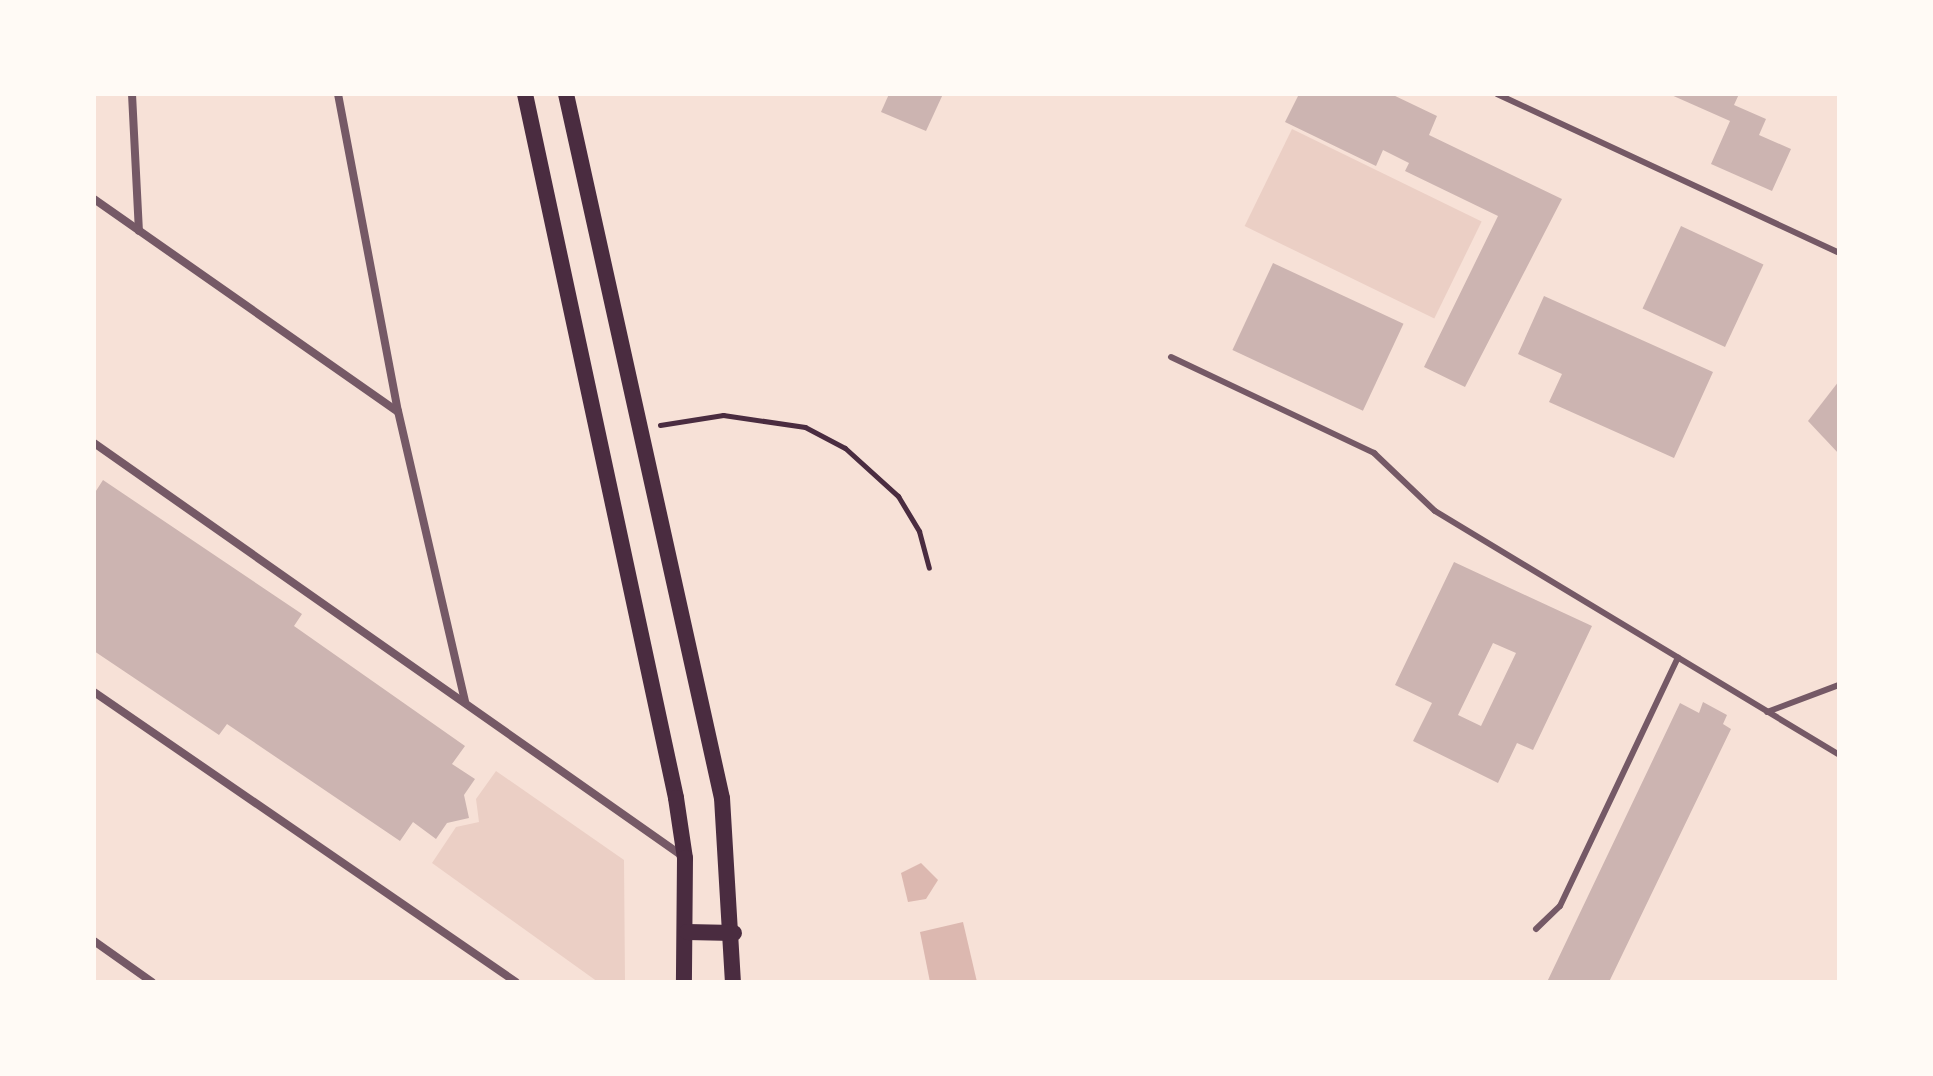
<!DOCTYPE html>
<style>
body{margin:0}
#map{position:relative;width:1933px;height:1076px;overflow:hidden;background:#f7e1d7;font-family:"PT Sans",sans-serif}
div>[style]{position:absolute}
.green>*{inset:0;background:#ebcfc5;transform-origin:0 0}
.water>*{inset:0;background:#dcb8b0}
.building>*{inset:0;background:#ccb4b1;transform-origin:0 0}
.path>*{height:5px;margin:-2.5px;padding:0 2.5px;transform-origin:2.5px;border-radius:2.5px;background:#4a2c40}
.service>*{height:6px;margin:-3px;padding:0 3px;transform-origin:3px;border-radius:3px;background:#755966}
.minor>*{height:8px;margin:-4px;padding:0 4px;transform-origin:4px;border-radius:4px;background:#755966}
.secondary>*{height:16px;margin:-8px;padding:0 8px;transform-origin:8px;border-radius:8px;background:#4a2c40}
span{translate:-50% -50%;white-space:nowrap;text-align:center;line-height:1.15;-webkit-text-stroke:6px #fffaf5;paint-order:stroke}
.frame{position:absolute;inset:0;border:96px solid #fffaf5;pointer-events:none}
</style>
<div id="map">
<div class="green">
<div style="left:1292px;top:129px;width:211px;height:108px;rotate:26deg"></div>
<div style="clip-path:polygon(496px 771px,624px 860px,625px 982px,598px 982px,432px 863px,456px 827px,479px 822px,476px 799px)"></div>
</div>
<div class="water">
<div style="clip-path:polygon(921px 863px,938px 880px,926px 899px,908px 902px,901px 873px)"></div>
<div style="clip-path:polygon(963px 922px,977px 982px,930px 982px,920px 932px)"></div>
</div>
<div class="building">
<div style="clip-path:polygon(889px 94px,943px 94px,926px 131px,881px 112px)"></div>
<div style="clip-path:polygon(1299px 94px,1391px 94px,1437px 116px,1429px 135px,1562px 199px,1465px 387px,1424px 367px,1498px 216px,1405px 171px,1409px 163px,1383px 150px,1376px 166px,1285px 122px)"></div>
<div style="clip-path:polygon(1669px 94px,1739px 94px,1734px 105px,1766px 119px,1759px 135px,1791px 149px,1772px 191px,1711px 164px,1730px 121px)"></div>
<div style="left:1681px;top:226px;width:91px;height:91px;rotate:25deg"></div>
<div style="left:1273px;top:263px;width:144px;height:96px;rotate:25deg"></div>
<div style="clip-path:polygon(1544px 296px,1713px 372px,1674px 458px,1549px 402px,1562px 374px,1518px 354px)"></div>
<div style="clip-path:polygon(1839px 381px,1839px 454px,1808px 421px)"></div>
<div style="clip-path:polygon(103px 480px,302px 614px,294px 626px,465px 746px,452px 764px,475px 779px,464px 795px,469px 818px,447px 823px,436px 839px,413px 822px,400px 841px,227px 724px,219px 735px,94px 651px,94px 494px)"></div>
<div style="clip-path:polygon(evenodd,1454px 562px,1592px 626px,1533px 750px,1517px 743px,1498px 783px,1413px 741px,1432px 703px,1395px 685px,1454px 562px,1493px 643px,1516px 653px,1481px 726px,1458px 715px,1493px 643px)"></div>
<div style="clip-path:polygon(1703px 702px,1727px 715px,1723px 724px,1731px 729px,1609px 982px,1547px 982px,1680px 703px,1699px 713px)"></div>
</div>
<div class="path">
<div style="left:660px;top:425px;width:64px;rotate:-9deg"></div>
<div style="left:723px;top:415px;width:83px;rotate:8.3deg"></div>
<div style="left:805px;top:427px;width:45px;rotate:27.7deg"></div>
<div style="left:845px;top:448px;width:72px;rotate:42.2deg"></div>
<div style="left:898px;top:496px;width:41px;rotate:59deg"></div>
<div style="left:919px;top:531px;width:38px;rotate:75deg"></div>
</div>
<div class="service">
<div style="left:1497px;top:94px;width:377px;rotate:24.9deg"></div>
<div style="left:1171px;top:357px;width:225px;rotate:25.3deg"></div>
<div style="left:1374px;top:453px;width:84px;rotate:43.6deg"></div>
<div style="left:1435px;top:511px;width:472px;rotate:31.1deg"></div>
<div style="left:1767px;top:712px;width:77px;rotate:-20.6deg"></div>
<div style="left:1536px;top:929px;width:33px;rotate:-44deg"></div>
<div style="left:1560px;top:906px;width:275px;rotate:-64.6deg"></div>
</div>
<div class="minor">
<div style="left:132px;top:94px;width:137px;rotate:87.1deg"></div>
<div style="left:338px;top:94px;width:323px;rotate:79.3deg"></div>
<div style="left:398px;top:411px;width:298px;rotate:77deg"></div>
<div style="left:94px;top:199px;width:370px;rotate:35deg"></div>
<div style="left:94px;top:443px;width:721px;rotate:35.06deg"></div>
<div style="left:94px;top:692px;width:512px;rotate:34.5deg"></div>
<div style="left:94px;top:941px;width:71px;rotate:35.3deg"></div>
</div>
<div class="secondary">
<div style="left:525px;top:94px;width:720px;rotate:77.89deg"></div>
<div style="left:676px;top:798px;width:61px;rotate:81.5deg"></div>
<div style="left:685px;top:858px;width:124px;rotate:90.5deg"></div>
<div style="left:566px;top:94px;width:721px;rotate:77.51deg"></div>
<div style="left:722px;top:798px;width:184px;rotate:86.6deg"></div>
<div style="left:687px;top:932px;width:47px;rotate:1.2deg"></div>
</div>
<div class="frame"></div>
</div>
